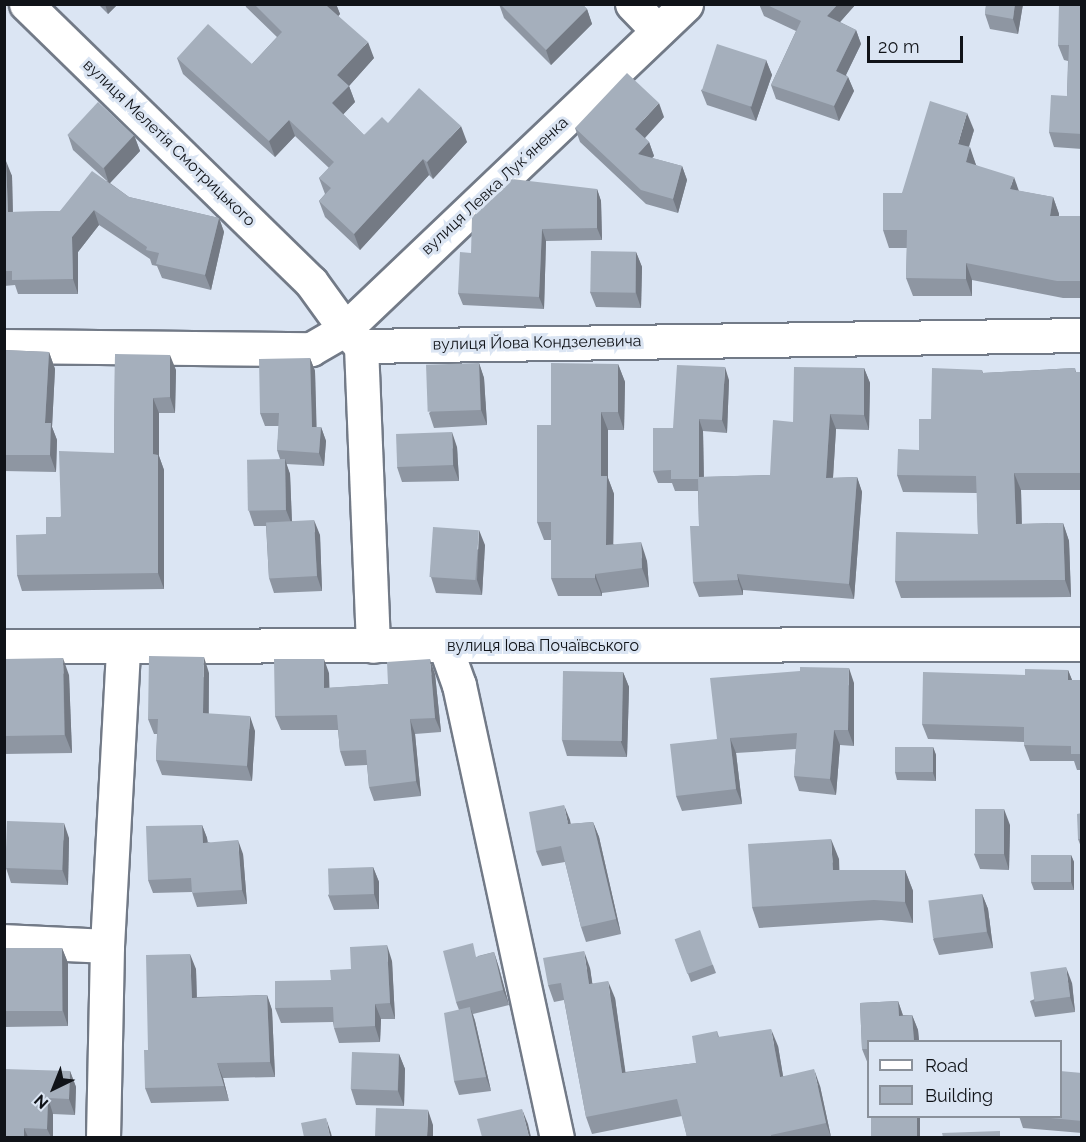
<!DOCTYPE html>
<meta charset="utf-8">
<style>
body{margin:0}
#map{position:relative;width:1086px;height:1142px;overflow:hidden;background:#dbe5f3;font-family:Raleway,sans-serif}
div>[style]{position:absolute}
.roads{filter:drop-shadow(2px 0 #727a87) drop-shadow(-2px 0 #727a87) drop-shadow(0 2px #727a87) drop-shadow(0 -2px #727a87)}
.minor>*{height:33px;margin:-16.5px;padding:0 16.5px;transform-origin:16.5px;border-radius:16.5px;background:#fff}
.wall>*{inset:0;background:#8e96a2}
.shaded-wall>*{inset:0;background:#747a84;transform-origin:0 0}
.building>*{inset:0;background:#a5afbc;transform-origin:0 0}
span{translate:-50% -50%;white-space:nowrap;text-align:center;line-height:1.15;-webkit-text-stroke:6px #dbe5f3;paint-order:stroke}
.street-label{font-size:16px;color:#101318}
.frame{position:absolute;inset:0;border:6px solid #101318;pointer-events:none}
.legend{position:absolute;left:867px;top:1040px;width:195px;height:78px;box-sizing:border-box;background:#dbe5f3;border:2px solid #8a919b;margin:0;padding:8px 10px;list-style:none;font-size:18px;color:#101318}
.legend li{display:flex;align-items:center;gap:12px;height:30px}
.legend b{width:30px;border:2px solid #8a919b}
.north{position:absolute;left:24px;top:1058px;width:60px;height:60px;-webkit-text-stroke:4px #dbe5f3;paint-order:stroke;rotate:223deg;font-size:16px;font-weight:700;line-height:24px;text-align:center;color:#101318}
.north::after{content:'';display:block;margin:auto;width:21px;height:27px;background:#101318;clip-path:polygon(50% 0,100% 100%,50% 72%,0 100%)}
.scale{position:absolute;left:867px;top:36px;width:96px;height:27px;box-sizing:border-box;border:3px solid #101318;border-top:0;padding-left:8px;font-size:18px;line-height:21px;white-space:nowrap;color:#101318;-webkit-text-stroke:4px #dbe5f3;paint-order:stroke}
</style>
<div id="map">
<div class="roads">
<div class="minor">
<div style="left:26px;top:4px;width:398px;rotate:44.3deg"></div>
<div style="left:311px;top:282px;width:58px;rotate:54.1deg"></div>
<div style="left:345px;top:329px;width:471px;rotate:-43.6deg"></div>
<div style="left:632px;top:4px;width:37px;rotate:46deg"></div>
<div style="left:4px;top:346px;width:307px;rotate:0.6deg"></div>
<div style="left:311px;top:349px;width:39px;rotate:-30deg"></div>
<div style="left:345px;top:329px;width:23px;rotate:47deg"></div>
<div style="left:361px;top:346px;width:721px;rotate:-0.87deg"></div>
<div style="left:361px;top:346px;width:300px;rotate:87.7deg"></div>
<div style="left:4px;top:646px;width:1078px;rotate:-0.11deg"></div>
<div style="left:445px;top:646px;width:41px;rotate:70.3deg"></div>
<div style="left:459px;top:685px;width:463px;rotate:77.8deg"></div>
<div style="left:4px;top:941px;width:103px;rotate:2.8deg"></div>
<div style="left:103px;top:1138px;width:192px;rotate:-88.8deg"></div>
<div style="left:107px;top:946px;width:300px;rotate:-86.9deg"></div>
</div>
</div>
<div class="wall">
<div style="clip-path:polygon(98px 4px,118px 4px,108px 14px)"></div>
<div style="clip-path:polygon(245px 4px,336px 4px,340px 14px,338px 16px,374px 58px,349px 86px,355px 102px,343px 114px,364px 135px,388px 123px,467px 142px,433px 179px,429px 175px,360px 250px,325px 217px,319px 201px,325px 194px,319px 178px,329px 168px,295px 136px,275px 157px,183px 74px,177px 58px,252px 64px,277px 37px,246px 7px)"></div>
<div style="clip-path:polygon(499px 4px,582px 4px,587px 9px,592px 24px,551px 65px,504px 18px)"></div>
<div style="clip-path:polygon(759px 4px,856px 4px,840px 22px,856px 30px,861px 44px,846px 75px,848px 77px,854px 91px,839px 121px,776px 99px,771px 85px,796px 31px,764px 16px)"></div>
<div style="clip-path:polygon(983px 4px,1023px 4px,1018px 34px,990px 29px,985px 14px,986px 6px)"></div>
<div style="clip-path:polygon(1082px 4px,1082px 149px,1054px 147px,1049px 132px,1067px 96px,1068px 61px,1064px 60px,1058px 45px)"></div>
<div style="clip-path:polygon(766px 60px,772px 75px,756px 121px,707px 105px,701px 90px)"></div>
<div style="clip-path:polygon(664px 117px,645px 138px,649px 142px,654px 156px,652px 158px,682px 166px,687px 180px,678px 213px,646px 204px,580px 142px,575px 128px)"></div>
<div style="clip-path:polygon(974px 130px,969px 147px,976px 165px,1019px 191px,1053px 197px,1059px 214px,1059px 216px,1082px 216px,1082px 298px,1063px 298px,972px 280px,972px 296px,913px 296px,906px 278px,907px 248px,889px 248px,883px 230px,902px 193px)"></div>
<div style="clip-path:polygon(68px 135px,134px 135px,140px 151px,110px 183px,129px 197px,219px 218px,224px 232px,211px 290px,162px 278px,157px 266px,152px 265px,150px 259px,99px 225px,78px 252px,78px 294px,18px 294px,15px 285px,4px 286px,4px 161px,12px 176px,13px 212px,60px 211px,107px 181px,73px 150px)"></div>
<div style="clip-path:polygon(597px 189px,601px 201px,602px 240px,546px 241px,544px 309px,463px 305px,458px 293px,471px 253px)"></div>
<div style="clip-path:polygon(636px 252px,642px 267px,641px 308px,596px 307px,590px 292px)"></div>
<div style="clip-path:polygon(4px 350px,49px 352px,55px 369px,52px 427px,57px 440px,56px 472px,4px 471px)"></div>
<div style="clip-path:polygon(115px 354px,176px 370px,175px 413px,159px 413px,159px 456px,164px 470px,164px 589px,22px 591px,17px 575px,46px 534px,114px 453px)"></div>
<div style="clip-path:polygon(310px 358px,315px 371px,316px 427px,321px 427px,326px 441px,324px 466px,286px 464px,290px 474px,292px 521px,320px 535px,322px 591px,274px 593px,269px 578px,266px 526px,254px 526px,249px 511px,280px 459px,277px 450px,279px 426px,265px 426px,260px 413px)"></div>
<div style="clip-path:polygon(479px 363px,484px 378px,487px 425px,434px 428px,429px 413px)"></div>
<div style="clip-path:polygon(618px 364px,625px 382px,624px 430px,608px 430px,608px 478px,614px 494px,613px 544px,647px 561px,649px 587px,602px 593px,602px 596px,558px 596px,551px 578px,551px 540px,544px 540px,537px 522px)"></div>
<div style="clip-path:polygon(864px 368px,870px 383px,869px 430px,836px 429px,833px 478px,857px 477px,862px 492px,854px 599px,743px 590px,743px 595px,699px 597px,693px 582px,699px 526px,698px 491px,675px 491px,672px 483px,658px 483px,653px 471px,673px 428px,729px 380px,727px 433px,703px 431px,704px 477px,770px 475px,793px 422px)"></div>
<div style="clip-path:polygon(1075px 368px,1076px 372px,1082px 372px,1082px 490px,1021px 490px,1022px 524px,1063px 523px,1069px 541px,1071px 597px,901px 598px,895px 581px,978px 534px,977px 493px,903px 492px,897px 475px,919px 450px,931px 419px,982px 370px,983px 373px)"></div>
<div style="clip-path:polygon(457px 447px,459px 481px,402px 482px,397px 467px)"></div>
<div style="clip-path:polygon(485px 545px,482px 595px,436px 593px,431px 577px)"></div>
<div style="clip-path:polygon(4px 659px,69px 675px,72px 753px,4px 754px)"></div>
<div style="clip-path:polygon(1068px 670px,1072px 680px,1082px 680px,1082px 770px,1077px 770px,1074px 761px,1030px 761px,1024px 745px,1024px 742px,928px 739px,922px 724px,1025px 675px)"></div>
<div style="clip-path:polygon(623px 672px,629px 687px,627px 757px,567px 756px,562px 740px)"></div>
<div style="clip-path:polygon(209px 673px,209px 714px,255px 731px,252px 781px,162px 775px,156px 760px,157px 734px,154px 734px,148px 719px)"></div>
<div style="clip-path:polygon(329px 673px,329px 688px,388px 684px,435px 674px,441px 732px,415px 734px,421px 796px,374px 801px,369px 787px,367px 765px,345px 766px,340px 751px,338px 730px,281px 730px,275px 716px)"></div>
<div style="clip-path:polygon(854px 683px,854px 746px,840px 745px,836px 795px,799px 791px,794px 776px,796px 749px,736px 753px,742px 804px,682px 811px,676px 796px,717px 739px)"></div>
<div style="clip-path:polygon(933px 747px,936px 755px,936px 781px,897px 780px,895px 772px)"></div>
<div style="clip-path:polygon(1082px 813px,1082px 847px,1081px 847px,1078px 839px)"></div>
<div style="clip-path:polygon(570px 820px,570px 824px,593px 822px,599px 837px,621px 934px,586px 942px,581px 927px,565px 862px,542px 866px,536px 851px)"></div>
<div style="clip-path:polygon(202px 825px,207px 838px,208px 842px,243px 854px,247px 904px,197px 907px,192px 892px,153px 893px,148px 880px)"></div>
<div style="clip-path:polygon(1010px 825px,1009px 870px,980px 869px,974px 854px)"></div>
<div style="clip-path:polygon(69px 838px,68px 885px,11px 883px,6px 868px)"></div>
<div style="clip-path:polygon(1071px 855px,1074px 862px,1074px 890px,1034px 890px,1031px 882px)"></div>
<div style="clip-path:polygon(839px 859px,839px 870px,905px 870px,913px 891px,913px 923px,881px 920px,759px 928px,752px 907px)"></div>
<div style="clip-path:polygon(373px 867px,379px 882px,379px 909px,334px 910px,328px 895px)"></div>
<div style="clip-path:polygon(982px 894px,988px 909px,993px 948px,939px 955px,933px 939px)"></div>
<div style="clip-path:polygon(675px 939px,713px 965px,716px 973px,691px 982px)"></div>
<div style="clip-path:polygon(4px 948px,62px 948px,68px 963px,68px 1026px,4px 1027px)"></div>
<div style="clip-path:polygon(494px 952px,499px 968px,509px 1005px,473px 1014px,475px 1021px,491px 1091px,459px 1095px,454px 1081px,459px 1010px,456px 1002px,478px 956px)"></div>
<div style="clip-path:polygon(392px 961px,395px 1019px,381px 1019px,380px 1042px,339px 1043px,334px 1028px,333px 1022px,281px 1023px,275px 1008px,331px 980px,351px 969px)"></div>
<div style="clip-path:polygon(590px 968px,592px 983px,615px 998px,625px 1072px,696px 1063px,717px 1031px,719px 1037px,778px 1046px,783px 1076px,820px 1086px,831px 1137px,687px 1137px,682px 1116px,592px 1134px,586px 1117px,564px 1000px,554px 1002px,548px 985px)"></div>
<div style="clip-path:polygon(196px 969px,197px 997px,267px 995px,272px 1010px,275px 1077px,223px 1078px,229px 1101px,151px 1103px,145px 1088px,148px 1050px)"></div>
<div style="clip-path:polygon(1072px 983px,1075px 1012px,1035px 1017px,1030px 1001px)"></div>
<div style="clip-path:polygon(898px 1001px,903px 1015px,912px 1015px,918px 1030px,919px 1041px,868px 1041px,868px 1064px,862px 1049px,860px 1003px)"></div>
<div style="clip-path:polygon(399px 1054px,405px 1069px,404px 1106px,356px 1105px,351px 1089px)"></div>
<div style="clip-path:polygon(70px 1071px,76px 1087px,75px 1115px,53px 1114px,53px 1137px,4px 1137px)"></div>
<div style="clip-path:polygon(1082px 1073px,1082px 1133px,1023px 1128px,1019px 1116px,1060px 1116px)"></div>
</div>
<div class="shaded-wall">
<div style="clip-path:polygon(105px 4px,118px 4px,108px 14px)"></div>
<div style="clip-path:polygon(328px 4px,336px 4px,340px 14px,333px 22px,327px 6px)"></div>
<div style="clip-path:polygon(838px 4px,856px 4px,833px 30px,827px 16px)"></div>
<div style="clip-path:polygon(1015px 4px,1023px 4px,1018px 34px,1013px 19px)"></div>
<div style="clip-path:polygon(587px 9px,592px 24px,551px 65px,546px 50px)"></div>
<div style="clip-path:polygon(856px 30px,861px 44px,841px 85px,836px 71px)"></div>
<div style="clip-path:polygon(368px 42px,374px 58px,349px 86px,355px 102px,338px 120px,332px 103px,337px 75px)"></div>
<div style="clip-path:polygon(766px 60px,772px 75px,756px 121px,750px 106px)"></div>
<div style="clip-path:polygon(848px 77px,854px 91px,839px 121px,834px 106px)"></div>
<div style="clip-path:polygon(659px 103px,664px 117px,640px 143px,635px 129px)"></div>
<div style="clip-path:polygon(967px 113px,974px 130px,964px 161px,958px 144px)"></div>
<div style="clip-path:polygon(289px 120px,295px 136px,275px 157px,269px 141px)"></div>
<div style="clip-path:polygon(461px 126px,467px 142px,433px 179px,427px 162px)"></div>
<div style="clip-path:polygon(134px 135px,140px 151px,109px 184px,104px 168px)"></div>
<div style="clip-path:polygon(649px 142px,654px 156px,643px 167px,638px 154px)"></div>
<div style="clip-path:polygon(970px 147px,976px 165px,972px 180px,966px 162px)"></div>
<div style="clip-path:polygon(423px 159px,429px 175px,360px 250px,354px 234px)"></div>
<div style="clip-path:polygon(6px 161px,12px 176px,13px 226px,8px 212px)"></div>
<div style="clip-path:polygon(682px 166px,687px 180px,678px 213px,673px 199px)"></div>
<div style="clip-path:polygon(1014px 177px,1020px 194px,1010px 189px)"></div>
<div style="clip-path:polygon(597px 189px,601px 201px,602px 240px,597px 228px)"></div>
<div style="clip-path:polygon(1053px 197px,1059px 214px,1056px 233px,1050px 216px)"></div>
<div style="clip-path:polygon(94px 210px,99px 225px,78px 252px,78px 294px,73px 279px,72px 237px)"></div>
<div style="clip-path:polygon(219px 218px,224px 232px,211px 290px,205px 275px)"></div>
<div style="clip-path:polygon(542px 229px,546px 241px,544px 309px,539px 297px)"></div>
<div style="clip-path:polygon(636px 252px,642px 267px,641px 308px,636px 293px)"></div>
<div style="clip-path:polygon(966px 263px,972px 280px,972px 296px,966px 279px)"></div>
<div style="clip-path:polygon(49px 352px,55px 369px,52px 427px,57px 440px,56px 472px,50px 455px,45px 423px)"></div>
<div style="clip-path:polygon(170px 355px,176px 370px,175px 413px,170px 397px)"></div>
<div style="clip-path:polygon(310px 358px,315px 371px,317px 440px,312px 427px)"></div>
<div style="clip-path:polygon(479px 363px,484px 378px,487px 425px,481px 410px)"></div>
<div style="clip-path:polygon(618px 364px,625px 382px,624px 430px,618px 412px)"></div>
<div style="clip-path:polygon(725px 367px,729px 380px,727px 433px,722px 420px)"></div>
<div style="clip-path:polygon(864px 368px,870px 383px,869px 430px,864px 415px)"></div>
<div style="clip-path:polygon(153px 398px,159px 413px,159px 456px,164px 470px,164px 589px,158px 573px,153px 454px)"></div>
<div style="clip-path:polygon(601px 412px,608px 430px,608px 478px,614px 494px,613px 563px,606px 545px,601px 476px)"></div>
<div style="clip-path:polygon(830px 414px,836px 429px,832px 493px,826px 478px)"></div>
<div style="clip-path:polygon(699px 419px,703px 431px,704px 491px,699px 479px)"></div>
<div style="clip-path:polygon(321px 427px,326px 441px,324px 466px,319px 453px)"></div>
<div style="clip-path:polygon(452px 432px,457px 447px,459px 481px,453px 465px)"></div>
<div style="clip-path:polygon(285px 459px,290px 474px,292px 525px,286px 510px)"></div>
<div style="clip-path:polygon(1014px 473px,1021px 490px,1022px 541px,1016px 524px)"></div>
<div style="clip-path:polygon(857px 477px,862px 492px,854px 599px,849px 584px)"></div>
<div style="clip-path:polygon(314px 520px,320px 535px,322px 591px,317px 576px)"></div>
<div style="clip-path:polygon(1063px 523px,1069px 541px,1071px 597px,1065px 580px)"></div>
<div style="clip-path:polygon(479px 530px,485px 545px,482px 595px,477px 580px)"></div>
<div style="clip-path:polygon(641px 542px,647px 561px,649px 587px,642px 568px)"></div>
<div style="clip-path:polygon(595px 574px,602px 593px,602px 596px,595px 578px)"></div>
<div style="clip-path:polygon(737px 574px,743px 590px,743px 595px,738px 580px)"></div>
<div style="clip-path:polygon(204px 657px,209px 673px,208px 729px,203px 713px)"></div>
<div style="clip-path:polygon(63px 658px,69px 675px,72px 753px,65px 735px)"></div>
<div style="clip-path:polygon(324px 659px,329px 673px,330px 703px,324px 688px)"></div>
<div style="clip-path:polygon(430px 659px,435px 674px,441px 732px,435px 718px)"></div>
<div style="clip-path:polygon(849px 668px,854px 683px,854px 746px,848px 730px)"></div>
<div style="clip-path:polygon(1068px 670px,1074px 685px,1068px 680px)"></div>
<div style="clip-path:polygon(623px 672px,629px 687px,627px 757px,621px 742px)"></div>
<div style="clip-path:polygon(250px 716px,255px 731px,252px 781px,247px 766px)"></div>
<div style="clip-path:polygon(410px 719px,415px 734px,421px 796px,416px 781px)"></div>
<div style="clip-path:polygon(834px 730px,840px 745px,836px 795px,830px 779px)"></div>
<div style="clip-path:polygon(730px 738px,736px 753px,742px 804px,736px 789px)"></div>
<div style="clip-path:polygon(933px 747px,936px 755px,936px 781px,933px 773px)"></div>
<div style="clip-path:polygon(564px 805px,570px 820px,574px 840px,568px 824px)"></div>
<div style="clip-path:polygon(1004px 809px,1010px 825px,1009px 870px,1004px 854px)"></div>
<div style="clip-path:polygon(593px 822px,599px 837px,621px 934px,616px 919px)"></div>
<div style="clip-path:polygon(64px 823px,69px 838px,68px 885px,62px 869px)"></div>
<div style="clip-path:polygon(202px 825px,207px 838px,208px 856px,203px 843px)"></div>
<div style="clip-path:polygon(831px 839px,839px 859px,840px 890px,833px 870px)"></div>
<div style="clip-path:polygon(238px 840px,243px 854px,247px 904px,242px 890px)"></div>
<div style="clip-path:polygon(1071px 855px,1074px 862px,1074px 890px,1071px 882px)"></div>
<div style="clip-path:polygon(373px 867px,379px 882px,379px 909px,374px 894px)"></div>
<div style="clip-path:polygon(905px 870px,913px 891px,913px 923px,905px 902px)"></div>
<div style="clip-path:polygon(982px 894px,988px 909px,993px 948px,987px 932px)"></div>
<div style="clip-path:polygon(387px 945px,392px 961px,395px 1019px,390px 1003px)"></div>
<div style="clip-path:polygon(62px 948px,68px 963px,68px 1026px,63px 1011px)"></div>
<div style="clip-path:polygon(584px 951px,590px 968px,595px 1001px,589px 984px)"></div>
<div style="clip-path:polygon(494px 952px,499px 968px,509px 1005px,503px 990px)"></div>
<div style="clip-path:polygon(190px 954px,196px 969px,197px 1013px,192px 998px)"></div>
<div style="clip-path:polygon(1066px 967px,1072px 983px,1075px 1012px,1070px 997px)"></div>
<div style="clip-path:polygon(608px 981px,615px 998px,628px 1090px,622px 1073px)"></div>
<div style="clip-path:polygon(267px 995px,272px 1010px,275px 1077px,270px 1062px)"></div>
<div style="clip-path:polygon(898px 1001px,903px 1016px,899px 1016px)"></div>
<div style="clip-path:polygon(375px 1004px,381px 1019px,380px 1042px,375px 1026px)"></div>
<div style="clip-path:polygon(470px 1007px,475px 1021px,491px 1091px,486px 1077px)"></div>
<div style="clip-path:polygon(912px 1015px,918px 1030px,919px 1041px,914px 1041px)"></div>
<div style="clip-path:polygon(771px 1029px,778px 1046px,786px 1094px,780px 1077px)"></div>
<div style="clip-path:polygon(399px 1054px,405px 1069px,404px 1106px,398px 1091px)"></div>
<div style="clip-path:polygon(217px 1063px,223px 1078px,229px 1101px,224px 1086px)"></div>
<div style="clip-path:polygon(814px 1069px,820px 1086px,831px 1137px,826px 1123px)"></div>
<div style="clip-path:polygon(70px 1071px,76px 1087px,75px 1115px,69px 1099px)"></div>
<div style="clip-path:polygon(48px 1098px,53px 1114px,53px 1137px,51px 1137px,47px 1129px)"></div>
<div style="clip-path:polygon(522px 1109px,528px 1124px,531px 1137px,529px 1137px)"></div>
<div style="clip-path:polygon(428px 1110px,433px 1125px,433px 1137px,427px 1137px)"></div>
<div style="left:917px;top:1116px;width:3px;height:21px"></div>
<div style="clip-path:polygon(326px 1118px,331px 1133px,332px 1137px,330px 1137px)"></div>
<div style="clip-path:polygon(24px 1128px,28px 1137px,24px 1137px)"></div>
</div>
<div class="building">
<div style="clip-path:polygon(254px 4px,328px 4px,327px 6px,368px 42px,337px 75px,349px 86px,332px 103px,364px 135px,382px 117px,388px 123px,419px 88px,461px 126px,427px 162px,423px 159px,354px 234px,319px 201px,331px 188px,319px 178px,334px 162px,289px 120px,269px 141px,177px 58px,208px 24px,252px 64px,282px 32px)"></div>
<div style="clip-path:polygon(500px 4px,582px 4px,587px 9px,546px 50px)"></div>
<div style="clip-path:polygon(765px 4px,838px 4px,827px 16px,856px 30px,836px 71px,848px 77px,834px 106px,771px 85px,801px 21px)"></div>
<div style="clip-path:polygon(986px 4px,1015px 4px,1013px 19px,985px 14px)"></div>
<div style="clip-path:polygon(1059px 4px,1082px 4px,1082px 134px,1049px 132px,1051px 95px,1067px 96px,1069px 45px,1058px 45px)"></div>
<div style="left:717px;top:44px;width:52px;height:49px;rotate:18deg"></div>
<div style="clip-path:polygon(627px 73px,659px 103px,635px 129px,649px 142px,638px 154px,682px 166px,673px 199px,641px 190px,575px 128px)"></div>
<div style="clip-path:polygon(930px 101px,967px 113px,958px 144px,970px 147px,966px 162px,1014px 177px,1010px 189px,1053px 197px,1050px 216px,1082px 216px,1082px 281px,1057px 281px,966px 263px,966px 279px,906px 278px,907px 230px,883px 230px,883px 193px,902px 193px)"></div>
<div style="left:98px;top:102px;width:49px;height:45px;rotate:43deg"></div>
<div style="clip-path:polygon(4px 161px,6px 161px,8px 212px,60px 211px,92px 171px,129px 197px,219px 218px,205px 275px,156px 264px,159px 253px,146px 250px,147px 247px,94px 210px,72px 237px,73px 279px,12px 280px,12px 271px,4px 271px)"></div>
<div style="clip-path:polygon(512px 179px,597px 189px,597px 228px,542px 229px,539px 297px,458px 293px,460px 252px,471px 253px,472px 217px)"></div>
<div style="left:591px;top:251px;width:45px;height:41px;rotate:1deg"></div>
<div style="clip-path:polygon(4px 350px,49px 352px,45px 423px,51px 423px,50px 455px,4px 455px)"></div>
<div style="clip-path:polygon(115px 354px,170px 355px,170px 397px,153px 398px,153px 454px,158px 455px,158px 573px,17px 575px,16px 535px,46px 534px,46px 517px,61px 517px,59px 451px,114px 453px)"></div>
<div style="clip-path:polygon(310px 358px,312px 427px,321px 427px,319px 453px,277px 450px,279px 413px,260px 413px,259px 359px)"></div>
<div style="left:479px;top:363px;width:47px;height:53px;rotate:88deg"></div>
<div style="clip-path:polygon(551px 363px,618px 364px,618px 412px,601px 412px,601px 476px,607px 476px,606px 545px,641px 542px,642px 568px,595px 574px,595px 578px,551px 578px,551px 522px,537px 522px,537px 425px,551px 425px)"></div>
<div style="clip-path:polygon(677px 365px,725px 367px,722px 420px,699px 419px,699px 477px,698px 477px,698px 479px,671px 479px,671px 470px,653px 471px,653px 428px,673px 428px)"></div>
<div style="clip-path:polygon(794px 367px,864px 368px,864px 415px,830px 414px,826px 478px,857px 477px,849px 584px,737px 574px,738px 580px,693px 582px,690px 526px,699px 526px,698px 477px,770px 475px,773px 420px,793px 422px)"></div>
<div style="clip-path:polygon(932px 368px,982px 370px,982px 373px,1075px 368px,1075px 372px,1082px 372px,1082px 473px,1014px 473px,1016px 524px,1063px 523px,1065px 580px,895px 581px,896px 532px,978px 534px,976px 476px,897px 475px,898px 449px,919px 450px,919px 419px,931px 419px)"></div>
<div style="left:452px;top:432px;width:33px;height:56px;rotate:88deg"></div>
<div style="left:285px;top:459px;width:51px;height:38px;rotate:89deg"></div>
<div style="left:314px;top:520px;width:56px;height:48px;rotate:87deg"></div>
<div style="left:433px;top:527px;width:46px;height:50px;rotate:4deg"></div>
<div style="clip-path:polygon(149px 656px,204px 657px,203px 713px,250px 716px,247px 766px,156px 760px,158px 719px,148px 719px)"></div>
<div style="left:63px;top:658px;width:77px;height:59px;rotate:89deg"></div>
<div style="clip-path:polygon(274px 659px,324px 659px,324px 688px,388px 684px,387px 662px,430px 659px,435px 718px,410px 719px,416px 781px,369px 787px,366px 750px,340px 751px,337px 715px,275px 716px)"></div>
<div style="clip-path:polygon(800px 667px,849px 668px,848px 730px,834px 730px,830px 779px,794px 776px,797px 733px,730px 738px,736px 789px,676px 796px,670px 744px,717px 739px,710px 678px,800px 671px)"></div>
<div style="clip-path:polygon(1025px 669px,1068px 670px,1068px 680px,1082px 680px,1082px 754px,1071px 754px,1071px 746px,1024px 745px,1024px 727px,922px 724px,923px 672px,1025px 675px)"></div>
<div style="left:563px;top:671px;width:60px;height:69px;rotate:1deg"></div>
<div style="left:895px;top:747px;width:38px;height:25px"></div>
<div style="clip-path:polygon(564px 805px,568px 824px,593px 822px,616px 919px,581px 927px,561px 846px,536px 851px,529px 812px)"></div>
<div style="left:975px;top:809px;width:29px;height:45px"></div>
<div style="clip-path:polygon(1082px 813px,1082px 839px,1078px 839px,1077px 814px)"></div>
<div style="left:7px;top:821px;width:57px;height:47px;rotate:2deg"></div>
<div style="clip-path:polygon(202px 825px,203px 843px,238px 840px,242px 890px,192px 893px,191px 878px,148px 880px,146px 826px)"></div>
<div style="clip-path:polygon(831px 839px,833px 870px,905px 870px,905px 902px,874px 900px,752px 907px,748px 844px)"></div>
<div style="left:1031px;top:855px;width:40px;height:27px"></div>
<div style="left:373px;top:867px;width:27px;height:45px;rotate:88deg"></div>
<div style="left:982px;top:894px;width:38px;height:54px;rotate:83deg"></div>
<div style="left:700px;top:930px;width:37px;height:27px;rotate:70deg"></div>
<div style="clip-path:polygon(473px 943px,476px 957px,494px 952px,503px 990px,456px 1002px,443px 951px)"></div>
<div style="clip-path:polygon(387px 945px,390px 1003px,375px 1004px,375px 1026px,334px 1028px,333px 1007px,275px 1008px,275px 981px,331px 980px,330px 970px,351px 969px,350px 947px)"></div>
<div style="left:4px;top:948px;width:58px;height:63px"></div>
<div style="clip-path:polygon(584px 951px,589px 984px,608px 981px,622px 1073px,696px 1063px,692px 1036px,717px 1031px,718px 1037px,771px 1029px,780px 1077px,814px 1069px,826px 1123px,771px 1135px,771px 1137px,687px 1137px,677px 1099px,586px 1117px,561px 983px,548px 985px,543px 958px)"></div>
<div style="clip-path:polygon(190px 954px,192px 998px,267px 995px,270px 1062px,217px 1063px,224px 1086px,145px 1088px,144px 1050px,148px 1050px,146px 955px)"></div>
<div style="left:1066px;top:967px;width:30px;height:36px;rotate:82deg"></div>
<div style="clip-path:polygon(898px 1001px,899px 1016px,912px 1015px,914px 1041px,868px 1041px,868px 1049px,862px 1049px,860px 1003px)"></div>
<div style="clip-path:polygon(470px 1007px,486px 1077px,454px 1081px,444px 1013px)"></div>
<div style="left:352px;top:1052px;width:47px;height:37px;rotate:2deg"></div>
<div style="clip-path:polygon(4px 1069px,70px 1071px,69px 1099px,48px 1098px,47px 1129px,24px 1128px,24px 1137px,4px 1137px)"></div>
<div style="clip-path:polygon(1060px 1071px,1082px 1073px,1082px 1121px,1029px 1116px,1060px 1116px)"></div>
<div style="left:376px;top:1108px;width:52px;height:29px;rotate:2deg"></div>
<div style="clip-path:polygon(522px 1109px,529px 1137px,482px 1137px,477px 1119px)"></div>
<div style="left:871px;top:1116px;width:46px;height:21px"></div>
<div style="clip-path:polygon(326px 1118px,330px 1137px,304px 1137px,301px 1123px)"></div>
<div style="clip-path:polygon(1000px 1131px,1000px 1137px,943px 1137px,942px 1133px)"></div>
</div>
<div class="street-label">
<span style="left:169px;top:143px;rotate:44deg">вулиця Мелетія Смотрицького</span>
<span style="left:495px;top:186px;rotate:-43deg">вулиця Левка Лукʼяненка</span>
<span style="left:537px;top:343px;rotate:-1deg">вулиця Йова Кондзелевича</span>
<span style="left:543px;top:646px">вулиця Іова Почаївського</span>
</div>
<div class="frame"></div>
<ul class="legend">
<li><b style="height:8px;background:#fff"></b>Road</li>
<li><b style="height:16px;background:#a5afbc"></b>Building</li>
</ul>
<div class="north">N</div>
<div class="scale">20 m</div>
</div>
